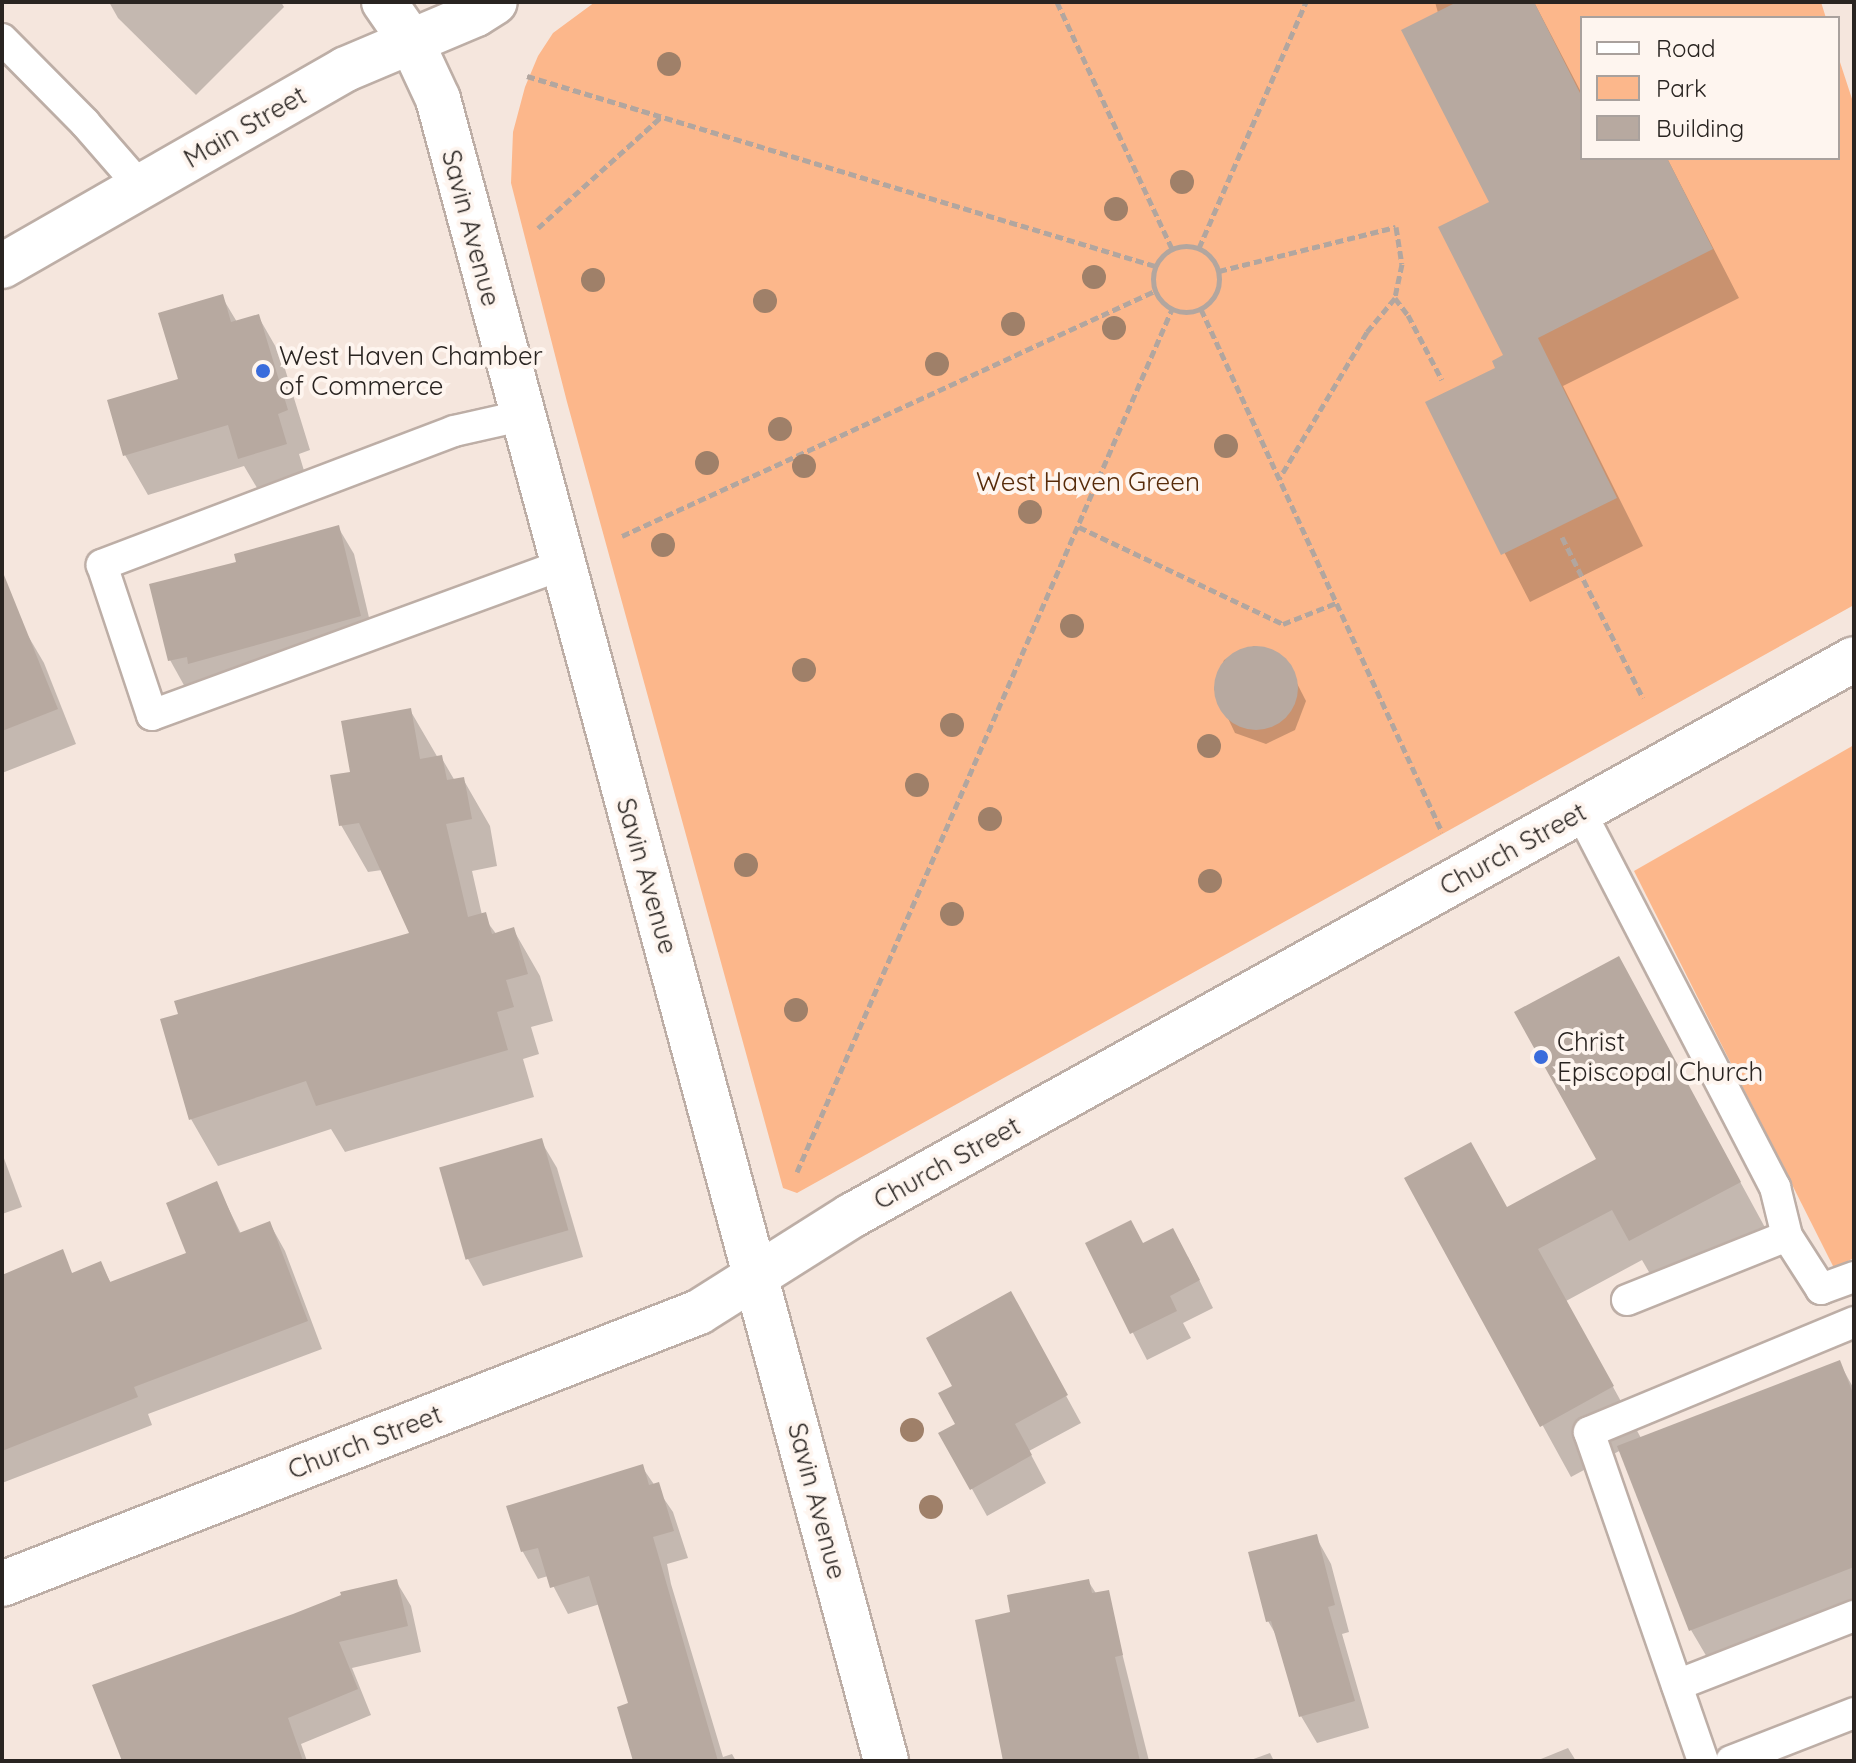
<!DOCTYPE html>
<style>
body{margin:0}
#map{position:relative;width:1856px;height:1763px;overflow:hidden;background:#f5e6dd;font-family:Quicksand,sans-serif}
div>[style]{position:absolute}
.green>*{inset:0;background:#fcb78b}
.shadow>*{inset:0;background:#0003}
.building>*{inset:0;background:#b7a9a0;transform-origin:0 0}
.round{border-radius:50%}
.path>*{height:5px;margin-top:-2.5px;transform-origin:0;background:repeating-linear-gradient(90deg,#b2a69f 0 8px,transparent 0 12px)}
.path>.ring{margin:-2.5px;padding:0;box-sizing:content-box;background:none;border:5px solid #b2a69f;border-radius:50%}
.roads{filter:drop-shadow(2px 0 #bdaea6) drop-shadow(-2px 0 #bdaea6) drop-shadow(0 2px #bdaea6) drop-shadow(0 -2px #bdaea6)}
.service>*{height:30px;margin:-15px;padding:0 15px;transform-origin:15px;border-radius:15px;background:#fff}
.minor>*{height:44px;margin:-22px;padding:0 22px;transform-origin:22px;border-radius:22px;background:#fff}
.secondary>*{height:44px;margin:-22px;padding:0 22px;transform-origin:22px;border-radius:22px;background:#fff}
.trees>*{width:24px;height:24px;margin:-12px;border-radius:50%;background:#9f8069}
.dots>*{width:22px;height:22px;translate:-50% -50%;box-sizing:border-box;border:4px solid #fef5ef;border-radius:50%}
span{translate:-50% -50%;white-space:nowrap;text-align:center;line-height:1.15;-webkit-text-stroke:8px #fef5ef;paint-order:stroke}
.street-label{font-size:26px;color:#292421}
.poi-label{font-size:26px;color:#292421}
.left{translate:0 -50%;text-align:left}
.park-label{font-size:26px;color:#582c0a}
.frame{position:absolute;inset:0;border:4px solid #292421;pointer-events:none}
.legend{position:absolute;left:1580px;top:16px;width:260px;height:144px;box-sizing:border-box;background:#fef5ef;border:2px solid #a9a19d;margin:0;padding:10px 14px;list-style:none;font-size:24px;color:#292421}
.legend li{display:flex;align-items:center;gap:16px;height:40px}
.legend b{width:40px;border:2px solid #a9a19d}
</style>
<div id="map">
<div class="green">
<div style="clip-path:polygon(595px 2px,1821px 2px,1826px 18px,1582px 18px,1582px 158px,1838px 158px,1838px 56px,1854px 105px,1854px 605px,797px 1193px,783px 1188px,567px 402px,511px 183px,513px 132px,525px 87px,538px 56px,553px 33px)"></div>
<div style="clip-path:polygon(1854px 745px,1854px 1258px,1834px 1268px,1634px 871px)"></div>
</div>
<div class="shadow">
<div style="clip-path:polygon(109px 2px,281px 2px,284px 7px,196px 95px,118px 18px)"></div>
<div style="clip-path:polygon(1435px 2px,1534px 2px,1582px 94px,1582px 158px,1667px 158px,1739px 298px,1563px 386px,1643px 546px,1530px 602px,1427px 403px,1497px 369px,1506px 356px,1491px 203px)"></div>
<div style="clip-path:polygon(222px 297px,237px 322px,258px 316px,281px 356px,310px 450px,299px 454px,308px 484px,263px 498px,244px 466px,148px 495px,125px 455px,180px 380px)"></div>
<div style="clip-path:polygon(338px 527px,354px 554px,375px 643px,185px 687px,170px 660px,239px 563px)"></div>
<div style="clip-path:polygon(24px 629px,44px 663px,76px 744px,2px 773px,2px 637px)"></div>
<div style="clip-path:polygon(1254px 646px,1284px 658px,1306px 701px,1295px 730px,1266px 744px,1235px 733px,1214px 689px,1224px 660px)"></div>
<div style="clip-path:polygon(410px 710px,438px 758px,441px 757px,455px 781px,463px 779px,490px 826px,497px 866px,472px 871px,482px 915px,497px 935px,513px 929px,540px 976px,553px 1021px,531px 1027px,539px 1054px,523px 1059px,534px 1097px,345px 1152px,331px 1129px,218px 1166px,191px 1119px,412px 934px,382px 870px,368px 872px,341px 825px,352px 773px)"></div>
<div style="clip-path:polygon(1619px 959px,1768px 1233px,1660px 1291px,1642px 1260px,1566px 1301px,1641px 1438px,1839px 1362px,1854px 1389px,1854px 1629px,1721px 1681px,1691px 1630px,1621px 1450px,1571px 1477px,1407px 1179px,1507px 1209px,1599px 1160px)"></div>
<div style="clip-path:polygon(541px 1141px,557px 1168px,583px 1257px,483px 1286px,468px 1259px)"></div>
<div style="clip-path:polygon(2px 1153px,22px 1207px,2px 1214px)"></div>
<div style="clip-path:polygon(216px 1183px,241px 1234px,270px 1224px,285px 1251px,322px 1349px,148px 1414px,152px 1425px,2px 1483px,2px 1313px,100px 1263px,111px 1283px,189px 1254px)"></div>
<div style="clip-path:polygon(1087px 1244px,1143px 1245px,1188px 1257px,1213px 1308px,1183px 1323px,1191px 1338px,1147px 1360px)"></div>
<div style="clip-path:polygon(1025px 1321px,1081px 1423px,1029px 1451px,1046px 1483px,987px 1516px,972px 1489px,958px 1425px)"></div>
<div style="clip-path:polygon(642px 1467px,673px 1512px,688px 1558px,667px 1564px,671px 1584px,723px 1757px,732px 1754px,736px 1761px,636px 1761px,630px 1705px,600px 1604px,568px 1614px,548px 1576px,538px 1579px,523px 1552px,509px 1507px)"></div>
<div style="clip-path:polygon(1316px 1537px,1331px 1564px,1349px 1632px,1342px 1634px,1369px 1728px,1317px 1743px,1301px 1716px,1279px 1640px,1268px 1621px)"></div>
<div style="clip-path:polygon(396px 1581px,411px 1606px,421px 1652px,352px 1668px,371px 1715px,301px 1744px,307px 1761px,124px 1761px,343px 1596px)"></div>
<div style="clip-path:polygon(1088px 1581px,1114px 1621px,1149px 1761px,1005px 1761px,1013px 1613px)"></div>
<div style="clip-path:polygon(1568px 1748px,1576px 1761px,1536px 1761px)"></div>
<div style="clip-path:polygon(1270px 1753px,1274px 1761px,1248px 1761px)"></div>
</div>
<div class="building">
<div style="clip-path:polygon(1457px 2px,1534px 2px,1582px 97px,1582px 158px,1667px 158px,1713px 249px,1538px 338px,1617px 498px,1501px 555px,1425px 402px,1495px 368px,1492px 361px,1503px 355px,1438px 227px,1489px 202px,1401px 30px)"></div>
<div style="clip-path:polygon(223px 294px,231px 322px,259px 314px,288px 410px,278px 414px,287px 444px,238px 459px,228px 425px,123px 456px,107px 400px,178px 379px,158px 313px)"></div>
<div style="clip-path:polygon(339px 525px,361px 616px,188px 664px,187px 657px,168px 661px,149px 584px,236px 562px,234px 554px)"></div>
<div style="clip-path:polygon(4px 575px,58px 709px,2px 731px,2px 576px)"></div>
<div class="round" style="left:1214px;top:646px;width:84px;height:84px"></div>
<div style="clip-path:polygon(411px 708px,420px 759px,442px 755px,447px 780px,464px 777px,472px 819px,446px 824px,468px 917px,486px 912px,492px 934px,514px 927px,528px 974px,506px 980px,514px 1007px,497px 1012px,508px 1050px,316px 1106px,306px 1081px,189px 1120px,160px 1019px,178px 1014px,174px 1001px,409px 933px,359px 823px,339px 826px,330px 775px,350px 772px,341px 721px)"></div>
<div style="clip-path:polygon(1619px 956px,1741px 1182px,1629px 1241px,1612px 1210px,1538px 1249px,1614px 1386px,1540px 1427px,1404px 1178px,1471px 1142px,1507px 1207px,1596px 1159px,1514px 1012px)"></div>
<div style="left:542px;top:1138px;width:96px;height:107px;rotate:74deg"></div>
<div style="clip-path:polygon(217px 1181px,239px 1233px,270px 1221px,308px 1321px,134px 1387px,138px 1397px,2px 1451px,2px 1275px,63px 1249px,72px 1273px,101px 1261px,110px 1282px,186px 1253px,166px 1203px)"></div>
<div style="clip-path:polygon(1131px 1220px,1143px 1243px,1173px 1228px,1200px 1280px,1170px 1296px,1177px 1311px,1130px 1334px,1085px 1243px)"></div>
<div style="clip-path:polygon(1011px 1291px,1068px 1395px,1015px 1424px,1032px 1455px,970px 1490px,938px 1433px,955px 1424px,938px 1393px,952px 1386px,926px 1338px)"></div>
<div style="clip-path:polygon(1840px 1360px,1854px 1396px,1854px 1567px,1689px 1631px,1617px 1446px)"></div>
<div style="clip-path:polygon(643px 1464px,649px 1485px,659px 1482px,674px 1531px,653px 1537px,718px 1761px,633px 1761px,617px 1707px,628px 1703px,589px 1576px,550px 1588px,538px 1548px,521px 1552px,506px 1506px)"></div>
<div style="clip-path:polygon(1317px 1534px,1335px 1605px,1328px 1607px,1355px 1701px,1299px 1717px,1271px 1621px,1266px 1622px,1248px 1552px)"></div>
<div style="clip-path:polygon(397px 1579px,408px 1626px,339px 1642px,358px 1689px,288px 1718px,303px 1761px,122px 1761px,92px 1685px,293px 1614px,341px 1595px,340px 1592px)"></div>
<div style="clip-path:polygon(1089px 1579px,1092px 1593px,1109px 1590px,1123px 1655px,1115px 1657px,1140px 1761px,1003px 1761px,975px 1620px,1010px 1612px,1007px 1595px)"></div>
</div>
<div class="path">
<div style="left:1057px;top:2px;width:272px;rotate:65deg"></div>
<div style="left:527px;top:76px;width:656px;rotate:16.83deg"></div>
<div style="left:538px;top:228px;width:167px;rotate:-42.1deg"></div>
<div class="ring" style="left:1153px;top:246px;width:61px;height:61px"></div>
<div style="left:1199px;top:248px;width:268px;rotate:-66.5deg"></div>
<div style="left:1219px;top:271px;width:182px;rotate:-14deg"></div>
<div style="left:1396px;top:227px;width:37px;rotate:81deg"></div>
<div style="left:1402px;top:264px;width:35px;rotate:102deg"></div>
<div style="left:1395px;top:298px;width:44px;rotate:129.5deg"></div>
<div style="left:1367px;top:332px;width:171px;rotate:120.9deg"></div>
<div style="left:1395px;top:298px;width:21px;rotate:53deg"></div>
<div style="left:1408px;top:315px;width:73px;rotate:62.4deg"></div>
<div style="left:1201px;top:309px;width:576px;rotate:65.26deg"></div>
<div style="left:1079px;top:527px;width:226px;rotate:25.4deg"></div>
<div style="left:1283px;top:624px;width:57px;rotate:-21.6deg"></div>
<div style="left:622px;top:536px;width:587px;rotate:-24.69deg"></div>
<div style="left:1562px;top:537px;width:180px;rotate:63.3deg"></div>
<div style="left:797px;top:1172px;width:941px;rotate:-66.51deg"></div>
</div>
<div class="roads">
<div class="service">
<div style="left:2px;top:39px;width:118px;rotate:45.3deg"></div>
<div style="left:85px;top:123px;width:84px;rotate:48.9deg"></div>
<div style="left:521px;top:416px;width:69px;rotate:167.4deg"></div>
<div style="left:454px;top:431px;width:377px;rotate:159.2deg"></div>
<div style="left:102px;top:565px;width:158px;rotate:71.6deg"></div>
<div style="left:152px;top:715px;width:438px;rotate:-20.1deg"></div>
<div style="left:1580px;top:811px;width:424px;rotate:62.6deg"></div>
<div style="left:1775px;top:1187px;width:50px;rotate:76.2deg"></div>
<div style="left:1627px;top:1300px;width:172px;rotate:-21.8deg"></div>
<div style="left:1787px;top:1236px;width:63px;rotate:57.3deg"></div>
<div style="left:1821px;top:1289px;width:35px;rotate:-20deg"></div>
<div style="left:1677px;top:1685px;width:190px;rotate:-21.3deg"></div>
<div style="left:1703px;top:1761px;width:348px;rotate:-109.1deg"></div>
<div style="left:1589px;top:1432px;width:287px;rotate:-22.5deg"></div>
<div style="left:1731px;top:1761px;width:132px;rotate:-21.3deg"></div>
</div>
<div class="minor">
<div style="left:384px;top:2px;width:47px;rotate:55.3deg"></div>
<div style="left:411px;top:41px;width:64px;rotate:65deg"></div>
<div style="left:438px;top:99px;width:1721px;rotate:74.91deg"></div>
<div style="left:2px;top:1584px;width:748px;rotate:-21.32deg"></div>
<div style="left:699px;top:1312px;width:180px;rotate:-32.3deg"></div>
<div style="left:851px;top:1216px;width:1147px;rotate:-29.04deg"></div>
</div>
<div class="secondary">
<div style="left:2px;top:266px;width:396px;rotate:-29.8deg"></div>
<div style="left:346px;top:69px;width:141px;rotate:-22.9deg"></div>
<div style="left:476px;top:14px;width:22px;rotate:-32deg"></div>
</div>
</div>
<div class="trees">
<div style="left:669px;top:64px"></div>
<div style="left:1182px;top:182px"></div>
<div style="left:1116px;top:209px"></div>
<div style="left:1094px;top:277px"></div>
<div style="left:593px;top:280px"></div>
<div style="left:765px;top:301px"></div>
<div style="left:1013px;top:324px"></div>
<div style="left:1114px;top:328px"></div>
<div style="left:937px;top:364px"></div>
<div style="left:780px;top:429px"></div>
<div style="left:1226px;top:446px"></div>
<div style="left:707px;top:463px"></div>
<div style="left:804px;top:466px"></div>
<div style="left:1030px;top:512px"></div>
<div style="left:663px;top:545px"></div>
<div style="left:1072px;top:626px"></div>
<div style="left:804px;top:670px"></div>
<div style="left:952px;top:725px"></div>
<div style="left:1209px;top:746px"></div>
<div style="left:917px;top:785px"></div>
<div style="left:990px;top:819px"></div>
<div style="left:746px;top:865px"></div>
<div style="left:1210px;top:881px"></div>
<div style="left:952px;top:914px"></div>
<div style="left:796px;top:1010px"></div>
<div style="left:912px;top:1430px"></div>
<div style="left:931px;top:1507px"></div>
</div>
<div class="dots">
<div style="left:263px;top:371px;background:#3a6cdc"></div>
<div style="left:1541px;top:1057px;background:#3a6cdc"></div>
</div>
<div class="street-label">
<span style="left:245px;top:127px;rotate:-30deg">Main Street</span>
<span style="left:471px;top:228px;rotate:75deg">Savin Avenue</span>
<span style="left:1513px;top:849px;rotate:-29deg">Church Street</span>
<span style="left:647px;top:876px;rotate:74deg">Savin Avenue</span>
<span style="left:947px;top:1163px;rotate:-29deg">Church Street</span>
<span style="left:365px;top:1442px;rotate:-21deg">Church Street</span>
<span style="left:817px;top:1501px;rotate:75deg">Savin Avenue</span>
</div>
<div class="poi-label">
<span class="left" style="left:279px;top:371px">West Haven Chamber<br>of Commerce</span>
<span class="left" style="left:1557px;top:1057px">Christ<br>Episcopal Church</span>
</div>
<div class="park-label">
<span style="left:1088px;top:482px">West Haven Green</span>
</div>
<div class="frame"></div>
<ul class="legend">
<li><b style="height:10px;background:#fff"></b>Road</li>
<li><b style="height:22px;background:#fcb78b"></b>Park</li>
<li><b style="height:22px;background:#b7a9a0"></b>Building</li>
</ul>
</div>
